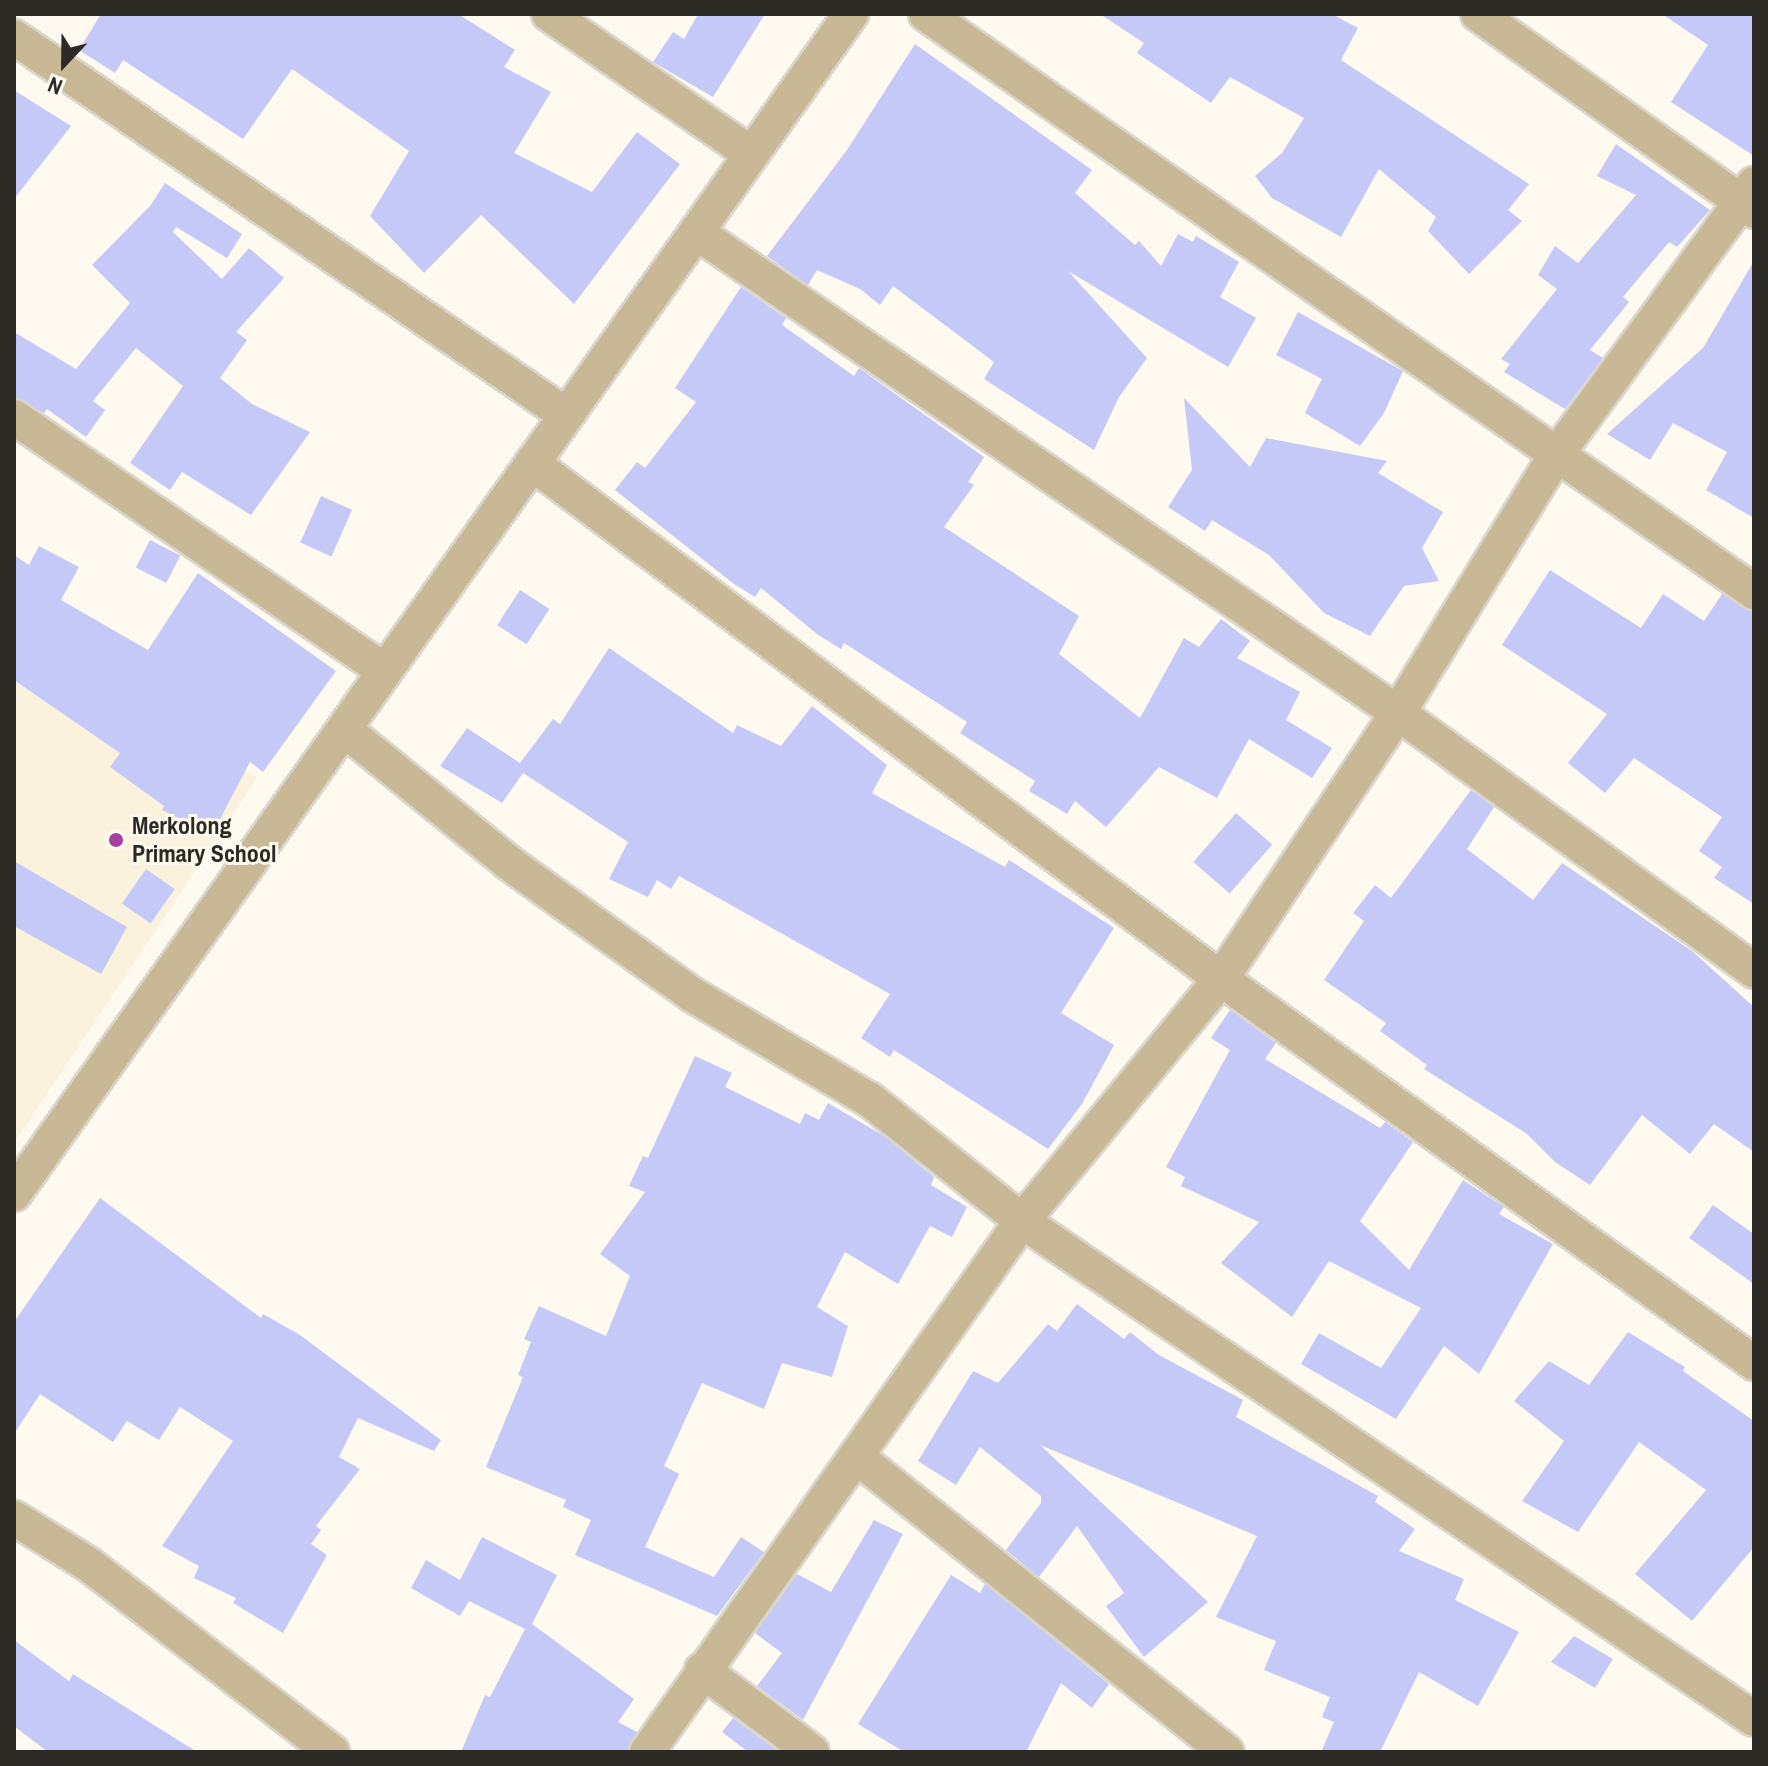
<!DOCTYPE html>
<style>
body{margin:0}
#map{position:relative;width:1768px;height:1766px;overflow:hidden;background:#fffaef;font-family:"Archivo Narrow",sans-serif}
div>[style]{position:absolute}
.built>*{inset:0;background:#fbf2dd}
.building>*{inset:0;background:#c5c9f7;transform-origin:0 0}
.roads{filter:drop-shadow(2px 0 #d9d5cb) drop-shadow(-2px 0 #d9d5cb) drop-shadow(0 2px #d9d5cb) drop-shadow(0 -2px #d9d5cb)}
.street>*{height:34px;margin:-17px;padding:0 17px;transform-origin:17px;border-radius:17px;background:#c8b896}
.dots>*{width:22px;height:22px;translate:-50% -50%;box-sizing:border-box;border:4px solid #fffaef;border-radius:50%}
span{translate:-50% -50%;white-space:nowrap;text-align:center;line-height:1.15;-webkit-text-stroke:6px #fffaef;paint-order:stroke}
.poi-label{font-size:24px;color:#2c2a25;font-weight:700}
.left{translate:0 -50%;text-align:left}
.frame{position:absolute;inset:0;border:16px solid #2c2a25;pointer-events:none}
.north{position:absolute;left:24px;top:24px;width:80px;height:80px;-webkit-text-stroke:6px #fffaef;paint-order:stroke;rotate:202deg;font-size:22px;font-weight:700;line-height:32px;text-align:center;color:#2c2a25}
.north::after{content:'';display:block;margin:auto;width:28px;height:36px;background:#2c2a25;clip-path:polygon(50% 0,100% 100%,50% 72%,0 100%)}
</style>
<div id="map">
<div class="built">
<div style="clip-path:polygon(14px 605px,257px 778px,14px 1143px)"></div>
</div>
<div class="building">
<div style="clip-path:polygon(101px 14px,458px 14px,515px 50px,504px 67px,551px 92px,514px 153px,592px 192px,637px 132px,680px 164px,574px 304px,481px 215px,424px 273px,370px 216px,409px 151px,292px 69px,243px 139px,123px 60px,115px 73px,79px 50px)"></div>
<div style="clip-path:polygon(698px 14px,765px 14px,713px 97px,653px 62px,673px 32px,684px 39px)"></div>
<div style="clip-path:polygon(1100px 14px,1332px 14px,1358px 28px,1341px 60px,1529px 184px,1508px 210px,1522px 221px,1469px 274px,1428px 231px,1436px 217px,1379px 169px,1341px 237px,1272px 198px,1255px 176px,1282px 153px,1304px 118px,1230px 77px,1211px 103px,1137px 53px,1144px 43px)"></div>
<div style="clip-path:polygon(1662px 14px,1754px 14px,1754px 156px,1671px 102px,1708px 45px)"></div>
<div style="clip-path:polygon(915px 44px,1092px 170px,1075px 193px,1135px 245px,1139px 241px,1161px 266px,1178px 234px,1193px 242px,1196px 236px,1239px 262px,1220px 297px,1256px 318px,1228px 367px,1068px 271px,1147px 358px,1119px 397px,1094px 450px,984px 379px,994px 362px,893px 286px,880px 305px,860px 289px,817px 270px,808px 285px,767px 256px,847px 150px)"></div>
<div style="clip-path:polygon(14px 90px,71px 126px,14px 199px)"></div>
<div style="clip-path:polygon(1616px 144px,1710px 210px,1677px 247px,1669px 242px,1623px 297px,1629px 302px,1590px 350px,1603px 358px,1565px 409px,1504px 372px,1510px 364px,1501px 359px,1557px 289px,1538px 275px,1555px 246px,1578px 263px,1636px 195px,1597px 176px)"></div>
<div style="clip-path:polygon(165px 183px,242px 234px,227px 258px,176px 227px,173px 232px,222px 279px,249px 248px,284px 278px,236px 332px,247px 340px,220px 378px,252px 404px,310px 432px,251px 515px,182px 472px,170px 490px,130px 463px,183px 386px,136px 348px,93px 401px,105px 410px,86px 437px,47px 409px,44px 413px,14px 397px,14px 332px,76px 369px,130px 303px,92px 265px,150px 206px)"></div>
<div style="clip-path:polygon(1754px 261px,1754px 518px,1706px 490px,1727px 452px,1673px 423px,1650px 460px,1607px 434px,1703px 348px)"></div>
<div style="clip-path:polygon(741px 287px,786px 318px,782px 325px,854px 376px,859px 368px,984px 457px,968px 482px,974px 485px,944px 527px,1079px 616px,1059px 654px,1140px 718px,1184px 638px,1199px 647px,1221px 619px,1250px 641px,1237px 658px,1300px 692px,1286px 720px,1332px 748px,1312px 778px,1249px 739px,1217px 798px,1159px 767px,1106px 827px,1075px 801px,1067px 814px,1029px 791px,1035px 781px,960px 733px,967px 722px,844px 643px,841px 649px,817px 634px,761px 588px,755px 597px,734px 584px,615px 490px,637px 462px,645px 468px,696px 402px,675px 388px)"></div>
<div style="clip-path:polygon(1298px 312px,1403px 371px,1384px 413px,1360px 446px,1305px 413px,1322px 379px,1276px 355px)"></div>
<div style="clip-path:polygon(1184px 398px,1250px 467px,1266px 438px,1387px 461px,1378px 473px,1443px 512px,1422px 548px,1439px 581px,1404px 586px,1370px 636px,1324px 613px,1269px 555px,1212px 520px,1205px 531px,1168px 507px,1192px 470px)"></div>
<div style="left:321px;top:496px;width:34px;height:51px;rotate:24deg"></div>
<div style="left:150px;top:540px;width:34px;height:31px;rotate:27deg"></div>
<div style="clip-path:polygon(39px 546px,79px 567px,61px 600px,148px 650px,198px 573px,336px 671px,263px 772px,250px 762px,212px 834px,162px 810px,164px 806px,110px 767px,120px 753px,14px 680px,14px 555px,29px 565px)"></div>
<div style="clip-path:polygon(1550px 570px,1641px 628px,1663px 594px,1704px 621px,1722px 594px,1754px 612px,1754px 904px,1714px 878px,1722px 867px,1699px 851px,1722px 817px,1634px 758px,1605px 793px,1568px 763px,1607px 714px,1502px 645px)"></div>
<div style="left:520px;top:590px;width:35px;height:42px;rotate:33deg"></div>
<div style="clip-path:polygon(609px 648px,733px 733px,737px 725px,781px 746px,812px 706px,887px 765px,872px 793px,1005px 867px,1009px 860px,1114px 928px,1061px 1013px,1114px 1045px,1082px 1104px,1048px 1149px,894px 1050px,890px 1057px,861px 1038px,890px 994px,679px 876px,671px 889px,657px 880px,648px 897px,609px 879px,628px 842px,523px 773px,502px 803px,440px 766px,467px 728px,520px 763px,553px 719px,560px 724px)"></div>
<div style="clip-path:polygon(1471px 790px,1494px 807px,1467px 849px,1533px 900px,1562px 863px,1692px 951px,1754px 1007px,1754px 1152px,1714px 1124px,1690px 1154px,1642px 1115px,1590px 1185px,1555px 1162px,1527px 1134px,1424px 1069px,1427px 1065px,1380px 1031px,1386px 1023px,1324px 980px,1364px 921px,1353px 913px,1375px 885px,1391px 898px)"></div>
<div style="left:1236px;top:813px;width:48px;height:65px;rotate:41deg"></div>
<div style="clip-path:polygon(14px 861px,127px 927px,101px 974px,14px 926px)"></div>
<div style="left:146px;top:869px;width:35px;height:42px;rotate:35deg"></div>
<div style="clip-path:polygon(1230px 1010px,1276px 1043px,1265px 1059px,1380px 1128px,1385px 1122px,1413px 1142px,1360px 1221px,1409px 1270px,1463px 1180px,1504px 1207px,1499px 1214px,1553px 1244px,1479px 1374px,1444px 1346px,1396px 1419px,1301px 1364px,1319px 1333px,1381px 1368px,1421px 1308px,1329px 1261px,1292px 1317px,1221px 1263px,1259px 1222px,1181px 1186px,1185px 1177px,1166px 1167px,1230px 1050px,1211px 1038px)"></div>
<div style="clip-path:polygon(695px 1056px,732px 1073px,725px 1087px,800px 1124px,805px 1113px,819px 1120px,828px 1103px,884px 1136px,934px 1177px,931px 1185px,967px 1207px,952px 1237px,930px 1226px,898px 1284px,845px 1252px,817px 1307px,848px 1326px,832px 1377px,782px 1363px,764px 1409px,702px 1383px,664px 1466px,679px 1474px,645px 1547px,714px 1577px,741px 1537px,764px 1552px,717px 1616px,575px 1555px,591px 1520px,563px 1507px,566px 1500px,486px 1467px,523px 1377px,518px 1375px,531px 1342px,524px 1339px,539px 1306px,606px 1336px,630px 1276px,600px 1254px,645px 1192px,629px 1186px,643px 1156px,648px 1158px)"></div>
<div style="clip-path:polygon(100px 1198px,261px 1318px,263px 1314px,300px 1335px,441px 1440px,434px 1451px,358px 1418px,339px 1457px,360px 1469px,316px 1526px,321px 1530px,311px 1544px,327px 1555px,283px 1633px,233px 1603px,236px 1598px,194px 1578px,199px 1566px,162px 1546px,233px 1441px,180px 1407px,159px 1440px,127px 1421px,113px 1442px,40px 1394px,14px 1434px,14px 1322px)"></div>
<div style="clip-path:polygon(1713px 1205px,1754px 1234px,1754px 1284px,1689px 1238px)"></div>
<div style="clip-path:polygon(1077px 1304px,1124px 1339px,1130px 1332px,1159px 1355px,1243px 1400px,1236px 1417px,1378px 1496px,1375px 1502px,1415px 1529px,1399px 1551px,1464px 1579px,1455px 1600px,1519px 1632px,1478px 1706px,1419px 1672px,1380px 1752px,1321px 1752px,1334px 1722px,1322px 1717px,1330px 1697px,1264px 1670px,1276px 1641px,1216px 1617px,1257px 1536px,1040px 1445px,1208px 1602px,1144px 1657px,1106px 1606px,1124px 1593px,1077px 1526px,1039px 1577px,1006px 1550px,1041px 1503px,1041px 1496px,980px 1447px,956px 1485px,918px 1461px,973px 1371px,998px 1383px,1048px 1324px,1057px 1331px)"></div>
<div style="clip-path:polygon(1628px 1332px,1685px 1367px,1683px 1371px,1754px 1421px,1754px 1547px,1692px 1621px,1635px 1574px,1706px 1490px,1639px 1442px,1578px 1532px,1522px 1501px,1564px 1441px,1514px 1401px,1549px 1361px,1589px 1385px)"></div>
<div style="clip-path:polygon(874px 1520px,903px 1534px,803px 1720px,757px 1686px,782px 1653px,755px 1633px,797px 1574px,831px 1592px)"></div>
<div style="clip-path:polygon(482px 1537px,557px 1575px,532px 1624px,634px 1699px,618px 1722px,637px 1732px,627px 1752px,461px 1752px,485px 1695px,490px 1697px,525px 1629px,469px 1601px,460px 1616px,411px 1588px,426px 1560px,460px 1580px)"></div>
<div style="clip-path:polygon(951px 1575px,980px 1593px,985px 1584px,1109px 1684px,1092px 1708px,1061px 1683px,1026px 1752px,904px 1752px,858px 1724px)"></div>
<div style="clip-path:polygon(1574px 1636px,1613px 1659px,1595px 1688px,1551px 1662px)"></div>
<div style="clip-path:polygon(14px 1640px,69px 1681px,73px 1674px,197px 1752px,48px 1752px,14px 1726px)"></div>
<div style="clip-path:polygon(733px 1718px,779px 1752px,748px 1752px,722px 1732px)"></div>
</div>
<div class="roads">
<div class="street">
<div style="left:549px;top:14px;width:246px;rotate:34.7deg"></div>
<div style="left:926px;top:14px;width:1010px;rotate:34.92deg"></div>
<div style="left:1478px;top:14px;width:339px;rotate:35.5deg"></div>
<div style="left:14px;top:37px;width:669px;rotate:34.4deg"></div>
<div style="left:696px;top:232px;width:851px;rotate:34.42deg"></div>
<div style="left:1398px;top:713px;width:440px;rotate:35.9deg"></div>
<div style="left:14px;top:417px;width:448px;rotate:34.4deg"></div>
<div style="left:532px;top:463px;width:861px;rotate:36.83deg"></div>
<div style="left:1221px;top:979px;width:657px;rotate:35.77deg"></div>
<div style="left:345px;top:730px;width:211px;rotate:39deg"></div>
<div style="left:509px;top:863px;width:226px;rotate:35.7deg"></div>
<div style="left:693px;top:995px;width:206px;rotate:30.7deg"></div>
<div style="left:870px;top:1100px;width:194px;rotate:38.5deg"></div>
<div style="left:1022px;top:1221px;width:885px;rotate:34.23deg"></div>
<div style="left:14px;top:1194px;width:1447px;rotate:-54.65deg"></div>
<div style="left:857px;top:1457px;width:473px;rotate:38.6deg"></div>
<div style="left:14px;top:1518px;width:87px;rotate:31.9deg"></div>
<div style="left:88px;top:1564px;width:308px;rotate:37.6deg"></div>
<div style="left:702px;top:1670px;width:137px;rotate:36.7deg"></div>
<div style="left:647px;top:1752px;width:650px;rotate:-54.77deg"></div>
<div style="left:1022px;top:1221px;width:313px;rotate:-50.6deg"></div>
<div style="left:1221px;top:979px;width:320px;rotate:-56.4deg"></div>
<div style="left:1398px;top:713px;width:304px;rotate:-58.5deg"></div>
<div style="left:1557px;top:454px;width:334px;rotate:-53.9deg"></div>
</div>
</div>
<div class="dots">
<div style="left:116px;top:840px;background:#a73ea0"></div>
</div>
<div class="poi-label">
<span class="left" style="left:132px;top:840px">Merkolong<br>Primary School</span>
</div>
<div class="frame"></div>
<div class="north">N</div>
</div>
